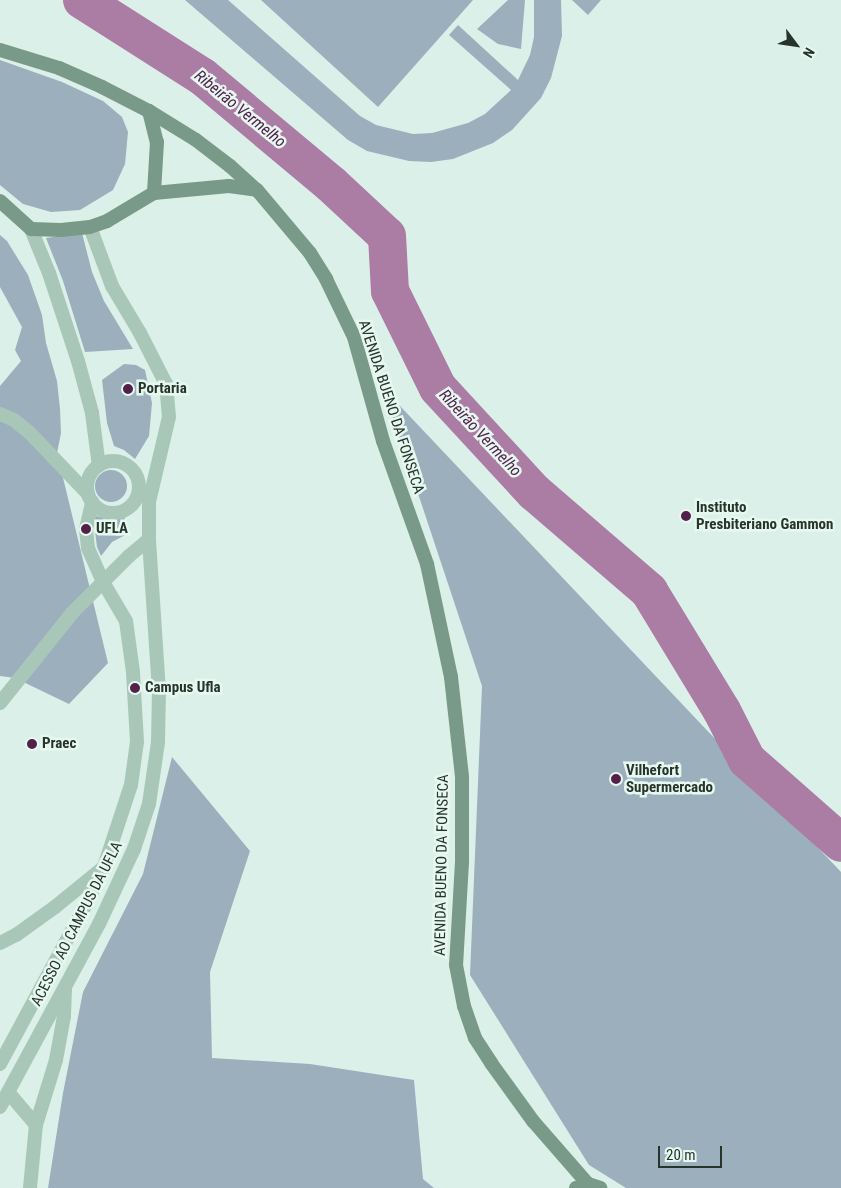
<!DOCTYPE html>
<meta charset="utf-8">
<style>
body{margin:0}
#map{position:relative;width:841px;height:1188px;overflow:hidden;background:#dbf0e8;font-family:"Roboto Condensed",sans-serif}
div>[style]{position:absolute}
.green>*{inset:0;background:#9cafbd}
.round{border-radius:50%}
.river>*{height:38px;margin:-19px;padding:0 19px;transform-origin:19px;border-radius:19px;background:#ab7ca4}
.minor>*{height:14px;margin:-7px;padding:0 7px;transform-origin:7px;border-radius:7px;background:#a8c7b9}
.tertiary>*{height:14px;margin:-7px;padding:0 7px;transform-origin:7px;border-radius:7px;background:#a8c7b9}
.tertiary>.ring{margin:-7px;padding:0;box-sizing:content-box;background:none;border:14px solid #a8c7b9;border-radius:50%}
.secondary>*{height:14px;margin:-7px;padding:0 7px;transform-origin:7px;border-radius:7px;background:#799a88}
.dots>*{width:14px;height:14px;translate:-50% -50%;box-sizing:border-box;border:2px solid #e7f8f1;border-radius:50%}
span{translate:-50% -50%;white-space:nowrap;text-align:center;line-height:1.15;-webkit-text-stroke:5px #e7f8f1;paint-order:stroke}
.poi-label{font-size:15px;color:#27342c;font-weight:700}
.left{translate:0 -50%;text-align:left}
.street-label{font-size:15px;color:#27342c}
.water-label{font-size:16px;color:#52204a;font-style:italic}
.north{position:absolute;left:771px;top:20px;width:50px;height:50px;-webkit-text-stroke:4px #e7f8f1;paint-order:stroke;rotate:121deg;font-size:14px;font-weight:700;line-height:20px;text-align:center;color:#27342c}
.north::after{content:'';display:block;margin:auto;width:18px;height:22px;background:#27342c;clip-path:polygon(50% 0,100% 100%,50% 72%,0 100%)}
.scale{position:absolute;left:658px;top:1146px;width:64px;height:22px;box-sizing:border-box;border:2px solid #27342c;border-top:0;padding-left:6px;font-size:15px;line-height:18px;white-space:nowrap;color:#27342c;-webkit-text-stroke:4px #e7f8f1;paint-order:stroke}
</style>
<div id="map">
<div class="green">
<div style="clip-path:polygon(185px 0,228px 0,360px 116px,376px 125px,413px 134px,432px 133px,468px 123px,485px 114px,511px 90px,449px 35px,458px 25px,518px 80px,530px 55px,534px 37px,534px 0,561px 0,562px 36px,551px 78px,541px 98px,512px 130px,493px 143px,453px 159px,431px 162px,409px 161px,367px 151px,348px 140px)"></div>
<div style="clip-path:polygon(261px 0,473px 0,378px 107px)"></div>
<div style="clip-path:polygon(508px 0,525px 0,521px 49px,498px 44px,477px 29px)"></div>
<div style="clip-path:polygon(572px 0,601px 0,588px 15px)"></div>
<div style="clip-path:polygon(0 60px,62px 82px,103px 101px,122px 117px,128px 132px,125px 164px,113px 190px,80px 210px,51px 212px,23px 204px,0 185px)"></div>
<div style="clip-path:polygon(82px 233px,92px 272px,104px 301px,133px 349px,85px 352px,63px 281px,46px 238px)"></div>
<div style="clip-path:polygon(0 235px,7px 241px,28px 275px,42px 315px,46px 343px,57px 381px,60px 409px,61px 433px,57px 453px,108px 663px,69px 704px,15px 678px,0 676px,0 386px,21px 361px,15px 350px,22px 327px,0 287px)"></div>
<div style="clip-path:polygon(124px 364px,136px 365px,145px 370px,152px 403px,149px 436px,135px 459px,124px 450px,114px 446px,107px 423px,102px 380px)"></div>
<div style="clip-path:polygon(383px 388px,841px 872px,841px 1188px,626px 1188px,589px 1165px,470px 975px,482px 686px)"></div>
<div class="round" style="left:95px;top:470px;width:32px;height:32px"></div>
<div style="clip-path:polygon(123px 514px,129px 533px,112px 542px,101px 556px,97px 547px,93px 515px,109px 520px)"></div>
<div style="clip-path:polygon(172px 757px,250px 851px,210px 972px,212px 1058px,310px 1064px,414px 1080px,423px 1179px,434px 1188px,48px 1188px,63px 1093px,83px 992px,143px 874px)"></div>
</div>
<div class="river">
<div style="left:82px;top:0;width:143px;rotate:32.5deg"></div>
<div style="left:203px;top:77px;width:167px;rotate:39.9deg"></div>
<div style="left:331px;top:184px;width:76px;rotate:42.9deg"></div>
<div style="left:387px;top:236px;width:55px;rotate:86.9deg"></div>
<div style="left:390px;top:291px;width:108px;rotate:63.7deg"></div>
<div style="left:438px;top:388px;width:142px;rotate:47.3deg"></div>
<div style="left:534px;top:492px;width:152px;rotate:40.7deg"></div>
<div style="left:649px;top:591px;width:140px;rotate:58.7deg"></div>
<div style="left:722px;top:711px;width:55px;rotate:63deg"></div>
<div style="left:747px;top:760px;width:125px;rotate:41.4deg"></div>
</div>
<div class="minor">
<div style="left:0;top:703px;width:115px;rotate:-51.3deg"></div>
<div style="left:72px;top:613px;width:81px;rotate:-45deg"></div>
<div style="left:129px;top:556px;width:26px;rotate:-40deg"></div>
<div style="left:0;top:943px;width:18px;rotate:-27deg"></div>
<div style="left:16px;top:935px;width:48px;rotate:-35.7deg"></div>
<div style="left:55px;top:907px;width:63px;rotate:-39.2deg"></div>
<div style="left:8px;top:1092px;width:43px;rotate:49.7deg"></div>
<div style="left:30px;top:1188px;width:63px;rotate:-84.6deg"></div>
<div style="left:36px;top:1125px;width:68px;rotate:-72.9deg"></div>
<div style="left:56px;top:1060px;width:45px;rotate:-79.7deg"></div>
<div style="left:64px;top:1016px;width:28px;rotate:-88deg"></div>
</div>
<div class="tertiary">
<div style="left:31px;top:229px;width:48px;rotate:67.8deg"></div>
<div style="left:49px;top:273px;width:93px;rotate:71.8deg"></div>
<div style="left:78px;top:361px;width:54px;rotate:74.9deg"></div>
<div style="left:92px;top:413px;width:53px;rotate:82.5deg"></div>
<div style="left:0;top:414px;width:15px;rotate:23deg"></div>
<div style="left:14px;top:420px;width:19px;rotate:39deg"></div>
<div style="left:29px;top:432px;width:86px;rotate:46.4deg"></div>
<div class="ring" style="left:87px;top:461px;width:38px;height:38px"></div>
<div style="left:0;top:1064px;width:173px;rotate:-61.7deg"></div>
<div style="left:82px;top:912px;width:50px;rotate:-63.9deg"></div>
<div style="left:104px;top:867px;width:86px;rotate:-71.8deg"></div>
<div style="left:131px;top:785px;width:43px;rotate:-82.1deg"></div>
<div style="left:137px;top:742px;width:70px;rotate:-93.3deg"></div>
<div style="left:133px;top:672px;width:51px;rotate:-97.8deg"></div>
<div style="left:126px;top:621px;width:45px;rotate:-120.5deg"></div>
<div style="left:103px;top:582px;width:37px;rotate:-114deg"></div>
<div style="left:88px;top:548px;width:19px;rotate:-96deg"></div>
<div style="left:86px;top:529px;width:28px;rotate:-77deg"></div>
<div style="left:0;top:1107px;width:208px;rotate:-61.6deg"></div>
<div style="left:99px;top:924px;width:83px;rotate:-65deg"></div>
<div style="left:134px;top:849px;width:47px;rotate:-71.6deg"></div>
<div style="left:149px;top:804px;width:63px;rotate:-81.7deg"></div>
<div style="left:158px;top:742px;width:51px;rotate:-88.9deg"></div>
<div style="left:159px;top:691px;width:152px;rotate:-93.8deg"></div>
<div style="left:149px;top:539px;width:37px;rotate:-90deg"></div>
<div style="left:149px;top:502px;width:87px;rotate:-76.8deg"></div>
<div style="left:169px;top:417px;width:33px;rotate:-95deg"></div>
<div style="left:166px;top:384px;width:57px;rotate:-117deg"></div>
<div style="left:140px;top:333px;width:55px;rotate:-120.8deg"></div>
<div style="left:112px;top:286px;width:63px;rotate:-110.4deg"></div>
</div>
<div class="secondary">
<div style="left:0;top:50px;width:62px;rotate:17deg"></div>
<div style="left:59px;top:68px;width:47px;rotate:23.8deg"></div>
<div style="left:102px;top:87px;width:53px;rotate:27.1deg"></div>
<div style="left:149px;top:111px;width:55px;rotate:31.7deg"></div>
<div style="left:196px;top:140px;width:43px;rotate:37.4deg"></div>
<div style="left:230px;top:166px;width:36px;rotate:42deg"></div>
<div style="left:257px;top:190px;width:82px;rotate:49.9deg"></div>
<div style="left:310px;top:253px;width:31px;rotate:58deg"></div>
<div style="left:326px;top:279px;width:64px;rotate:64.2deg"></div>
<div style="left:354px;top:337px;width:108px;rotate:74.4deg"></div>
<div style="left:383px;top:441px;width:131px;rotate:70.3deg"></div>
<div style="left:427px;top:564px;width:116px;rotate:78deg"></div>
<div style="left:451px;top:677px;width:101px;rotate:83.7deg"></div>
<div style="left:462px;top:777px;width:85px;rotate:90deg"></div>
<div style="left:462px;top:862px;width:103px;rotate:93.3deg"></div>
<div style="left:456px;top:965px;width:42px;rotate:79deg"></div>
<div style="left:464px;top:1006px;width:34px;rotate:71deg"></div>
<div style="left:475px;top:1038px;width:30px;rotate:57deg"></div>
<div style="left:491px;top:1063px;width:72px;rotate:54.1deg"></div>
<div style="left:533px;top:1121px;width:84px;rotate:48.9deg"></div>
<div style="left:149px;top:111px;width:32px;rotate:76deg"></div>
<div style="left:157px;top:142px;width:51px;rotate:93.4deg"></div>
<div style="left:0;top:201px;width:42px;rotate:42.1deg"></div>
<div style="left:31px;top:229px;width:30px;rotate:2deg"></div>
<div style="left:61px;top:230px;width:29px;rotate:-6deg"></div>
<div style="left:90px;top:227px;width:18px;rotate:-19deg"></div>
<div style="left:107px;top:221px;width:55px;rotate:-30.8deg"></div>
<div style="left:154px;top:193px;width:75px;rotate:-5.3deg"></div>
<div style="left:229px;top:186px;width:28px;rotate:8deg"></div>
<div style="left:576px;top:1188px;width:13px;rotate:-18deg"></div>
<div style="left:588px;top:1184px;width:13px;rotate:18deg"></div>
</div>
<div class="dots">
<div style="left:128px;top:389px;background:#52204a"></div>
<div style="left:686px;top:516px;background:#52204a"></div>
<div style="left:86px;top:529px;background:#52204a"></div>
<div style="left:135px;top:688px;background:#52204a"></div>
<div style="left:32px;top:744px;background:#52204a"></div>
<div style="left:616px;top:779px;background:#52204a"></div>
</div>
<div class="poi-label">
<span class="left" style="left:138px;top:389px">Portaria</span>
<span class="left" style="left:696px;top:516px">Instituto<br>Presbiteriano Gammon</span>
<span class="left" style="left:96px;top:529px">UFLA</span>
<span class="left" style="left:145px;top:688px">Campus Ufla</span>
<span class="left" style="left:42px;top:744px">Praec</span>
<span class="left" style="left:626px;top:779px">Vilhefort<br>Supermercado</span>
</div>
<div class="street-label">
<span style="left:391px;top:407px;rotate:72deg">AVENIDA BUENO DA FONSECA</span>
<span style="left:442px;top:865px;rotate:-89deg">AVENIDA BUENO DA FONSECA</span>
<span style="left:77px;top:924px;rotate:-63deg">ACESSO AO CAMPUS DA UFLA</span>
</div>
<div class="water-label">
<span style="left:240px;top:109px;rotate:39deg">Ribeirão Vermelho</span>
<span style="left:480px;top:433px;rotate:47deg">Ribeirão Vermelho</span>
</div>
<div class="north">N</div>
<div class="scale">20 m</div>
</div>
